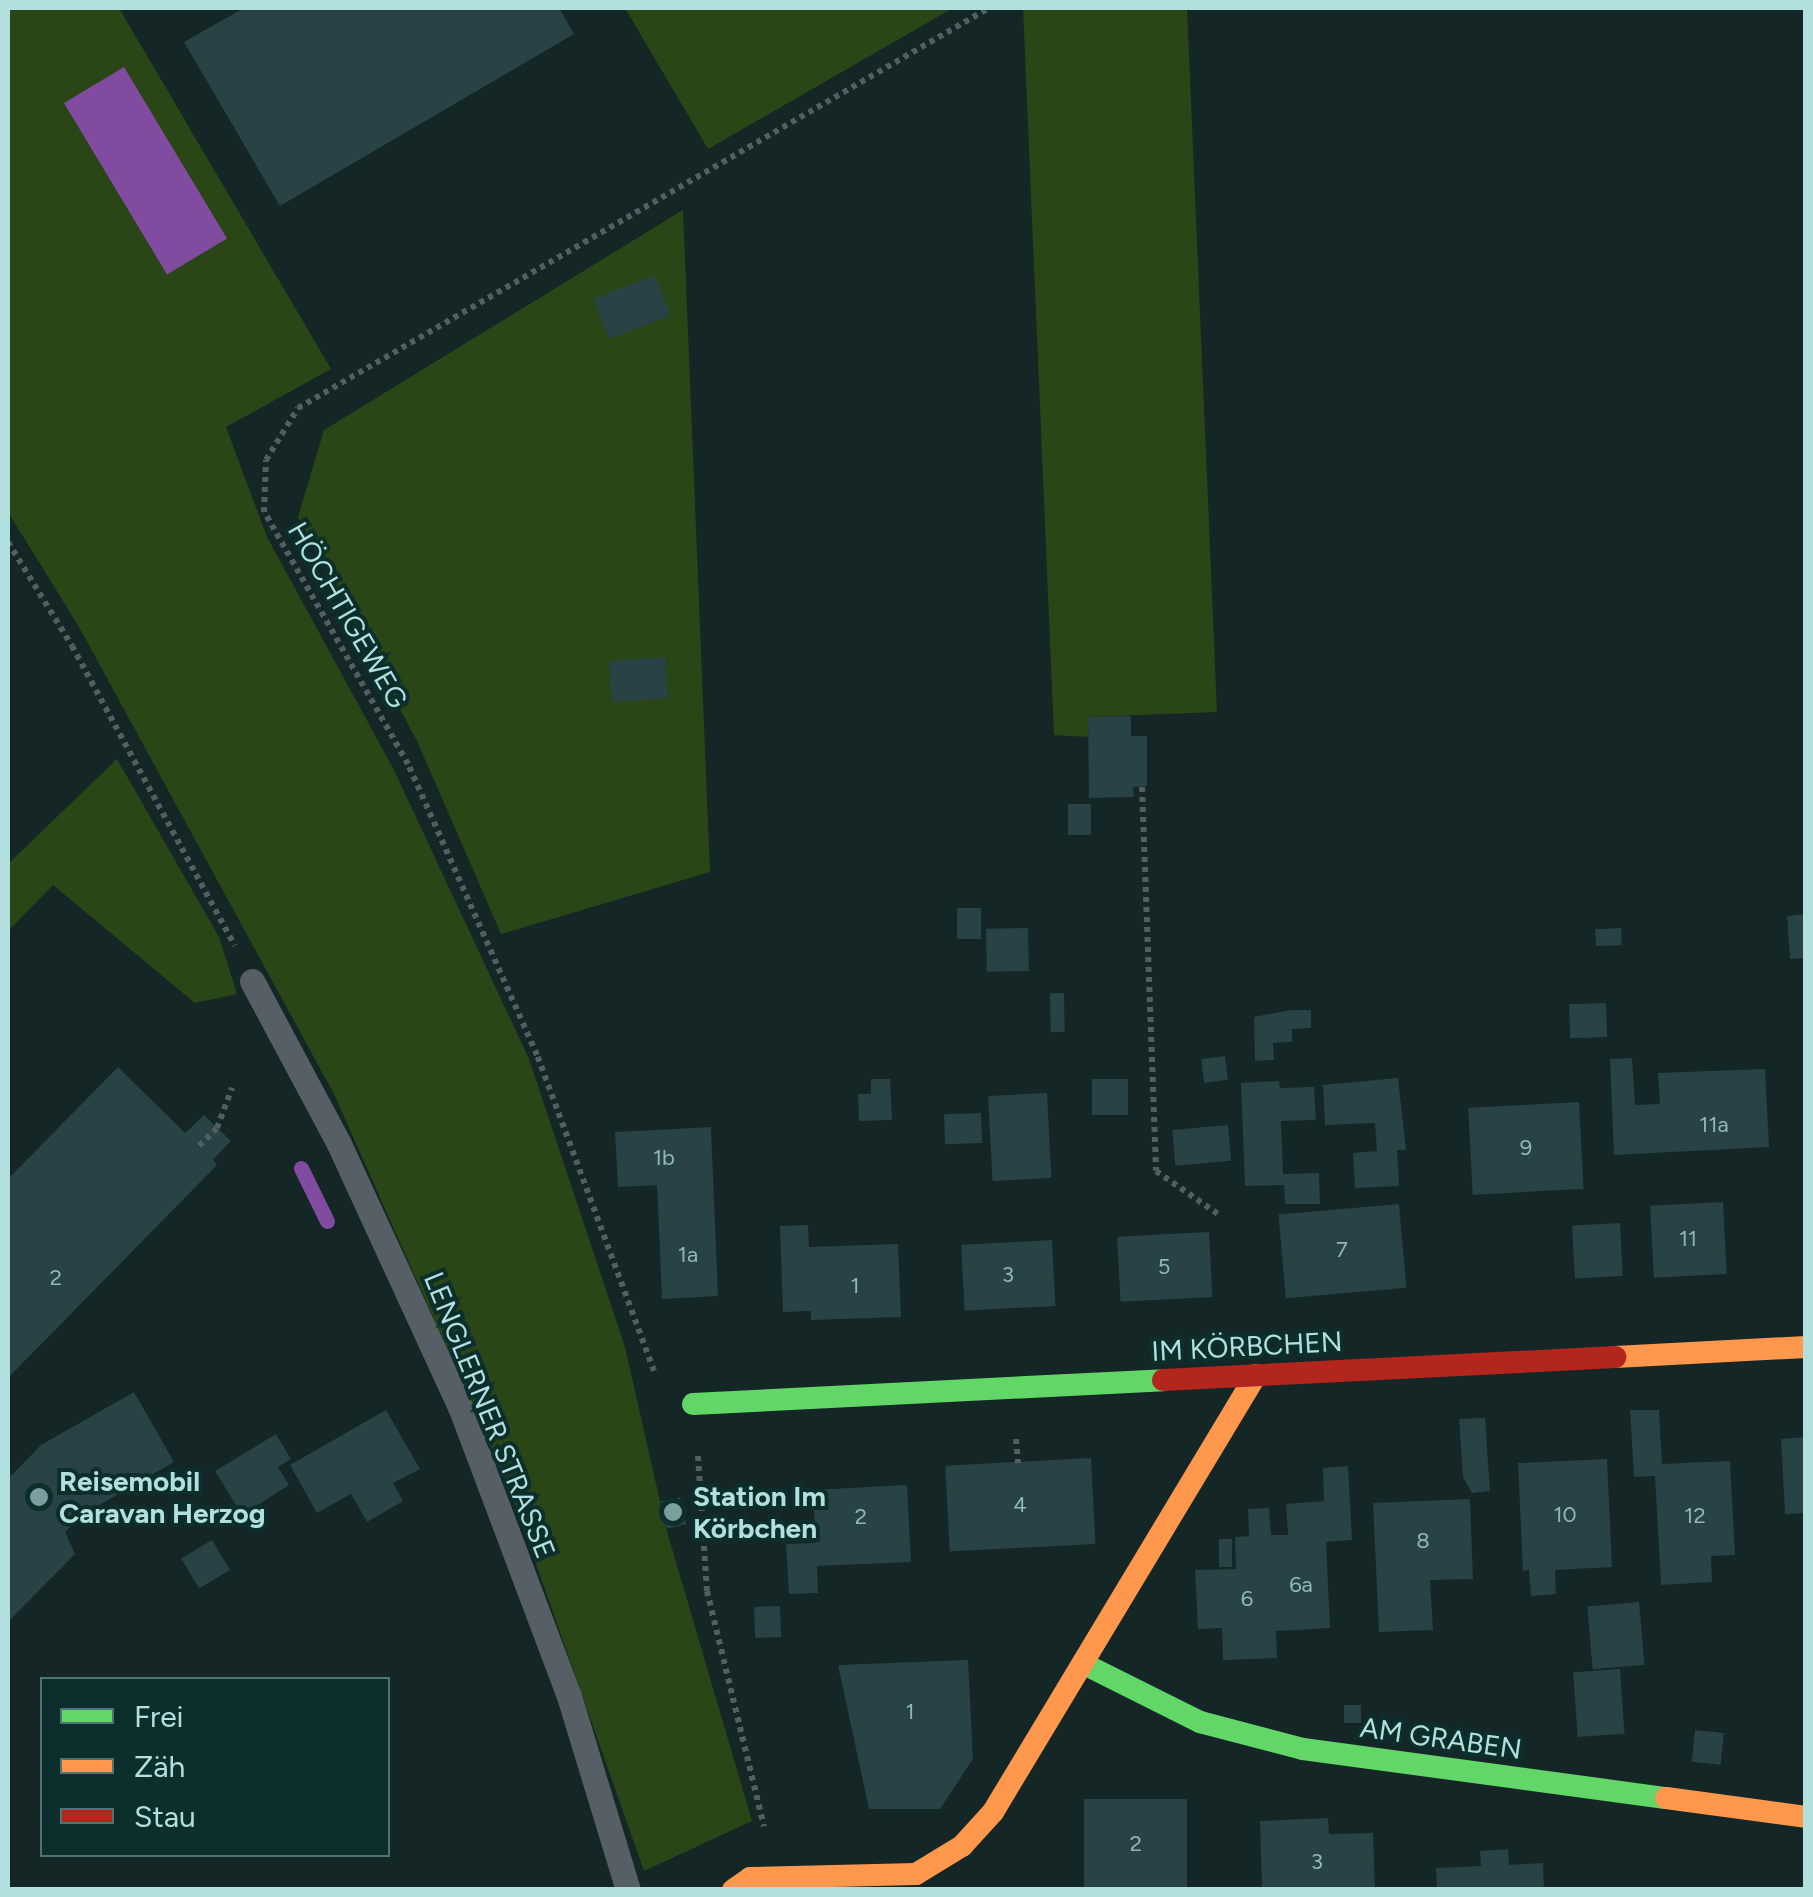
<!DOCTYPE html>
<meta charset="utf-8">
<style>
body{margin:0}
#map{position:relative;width:1813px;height:1897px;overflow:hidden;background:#142626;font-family:Figtree,sans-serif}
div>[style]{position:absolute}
.green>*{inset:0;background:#2a4617}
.water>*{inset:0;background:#814b9f;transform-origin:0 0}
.stream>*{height:15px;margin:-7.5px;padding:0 7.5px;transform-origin:7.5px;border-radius:7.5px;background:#814b9f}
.building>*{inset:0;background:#284245;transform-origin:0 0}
.path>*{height:6px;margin-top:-3px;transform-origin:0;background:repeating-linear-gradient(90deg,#525e62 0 5px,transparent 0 10px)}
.lane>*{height:25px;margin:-12.5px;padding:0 12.5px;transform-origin:12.5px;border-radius:12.5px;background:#555f65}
.fast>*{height:22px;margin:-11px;padding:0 11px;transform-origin:11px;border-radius:11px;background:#63d668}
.slow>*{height:22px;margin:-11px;padding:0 11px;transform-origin:11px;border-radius:11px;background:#ff974d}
.jam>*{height:22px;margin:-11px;padding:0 11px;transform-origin:11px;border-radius:11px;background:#b3261e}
.dots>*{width:28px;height:28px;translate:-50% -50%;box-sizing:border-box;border:5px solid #0c2e2d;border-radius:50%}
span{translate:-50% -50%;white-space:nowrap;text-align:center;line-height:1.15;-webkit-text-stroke:8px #0c2e2d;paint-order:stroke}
.number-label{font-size:22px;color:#90b8b8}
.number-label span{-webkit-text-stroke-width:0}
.street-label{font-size:28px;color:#b2e0de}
.poi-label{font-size:28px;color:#b2e0de;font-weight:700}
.left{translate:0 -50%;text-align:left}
.frame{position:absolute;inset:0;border:10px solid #b2e0de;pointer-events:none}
.legend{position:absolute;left:40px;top:1677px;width:350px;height:180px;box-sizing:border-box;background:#0c2e2d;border:2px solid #4e7574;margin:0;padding:12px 18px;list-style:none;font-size:30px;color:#b2e0de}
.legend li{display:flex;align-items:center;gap:20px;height:50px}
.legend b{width:50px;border:2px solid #4e7574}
</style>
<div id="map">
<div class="green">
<div style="clip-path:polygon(8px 8px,119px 8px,331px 369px,226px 427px,267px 537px,394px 770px,529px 1059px,625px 1347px,666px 1528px,752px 1821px,644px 1871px,510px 1490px,334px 1094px,79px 627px,8px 512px)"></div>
<div style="clip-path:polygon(625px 8px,953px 8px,708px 149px)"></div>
<div style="clip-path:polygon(1023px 8px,1187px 8px,1217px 712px,1088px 717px,1088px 737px,1054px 735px)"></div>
<div style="clip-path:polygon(683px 210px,710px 872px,501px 934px,418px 743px,298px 517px,324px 430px)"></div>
<div style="clip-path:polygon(117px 759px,219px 937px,237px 994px,195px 1003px,53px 885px,8px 931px,8px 864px)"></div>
</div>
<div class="water">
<div style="left:124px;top:67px;width:200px;height:70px;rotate:59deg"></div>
</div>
<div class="stream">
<div style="left:301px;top:1168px;width:59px;rotate:63.9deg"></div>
</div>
<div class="building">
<div style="clip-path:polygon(244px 8px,559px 8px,574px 34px,280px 206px,184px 42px)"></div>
<div style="left:655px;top:275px;width:43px;height:66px;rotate:69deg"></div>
<div style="left:665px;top:657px;width:41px;height:56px;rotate:86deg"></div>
<div style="clip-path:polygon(1131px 716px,1131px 736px,1147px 736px,1147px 786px,1133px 787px,1134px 797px,1089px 798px,1088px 717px)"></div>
<div style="left:1091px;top:804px;width:31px;height:23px;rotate:90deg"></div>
<div style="left:957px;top:908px;width:24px;height:31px"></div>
<div style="clip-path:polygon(1806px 914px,1806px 958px,1790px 959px,1787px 916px)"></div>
<div style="left:1028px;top:928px;width:43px;height:42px;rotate:89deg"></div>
<div style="left:1621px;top:928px;width:17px;height:26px;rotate:87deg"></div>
<div style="left:1064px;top:993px;width:39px;height:14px;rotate:89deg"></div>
<div style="left:1606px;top:1003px;width:34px;height:37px;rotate:88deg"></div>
<div style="clip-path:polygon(1291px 1010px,1311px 1010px,1311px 1028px,1292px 1029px,1292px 1042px,1273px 1043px,1274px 1060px,1255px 1061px,1254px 1017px)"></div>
<div style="left:1225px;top:1056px;width:24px;height:24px;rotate:83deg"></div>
<div style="clip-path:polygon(1632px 1058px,1635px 1105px,1660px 1104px,1658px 1073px,1765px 1069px,1769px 1147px,1614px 1155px,1610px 1059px)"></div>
<div style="clip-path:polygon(118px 1067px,185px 1133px,204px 1115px,231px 1141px,213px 1160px,217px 1165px,8px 1378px,8px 1179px)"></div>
<div style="clip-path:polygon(1398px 1078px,1406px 1150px,1397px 1150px,1399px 1186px,1355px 1188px,1353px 1153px,1377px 1151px,1375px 1123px,1325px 1125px,1323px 1085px)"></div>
<div style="clip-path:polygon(871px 1079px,890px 1079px,892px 1120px,859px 1121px,858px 1094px,871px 1094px)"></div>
<div style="left:1092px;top:1079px;width:36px;height:36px"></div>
<div style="clip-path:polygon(1279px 1081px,1280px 1088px,1314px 1087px,1316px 1120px,1281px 1121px,1283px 1174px,1319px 1173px,1320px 1204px,1285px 1204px,1284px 1185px,1245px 1186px,1241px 1083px)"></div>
<div style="left:1047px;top:1093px;width:85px;height:59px;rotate:87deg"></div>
<div style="left:1579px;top:1102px;width:87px;height:111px;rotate:87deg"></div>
<div style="left:981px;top:1113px;width:30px;height:37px;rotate:88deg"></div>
<div style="left:1228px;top:1125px;width:36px;height:56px;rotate:85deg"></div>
<div style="clip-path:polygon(711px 1127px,718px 1296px,662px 1299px,657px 1185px,618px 1187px,615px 1132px)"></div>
<div style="left:1723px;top:1202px;width:72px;height:73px;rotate:87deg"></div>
<div style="left:1399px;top:1204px;width:84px;height:121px;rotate:85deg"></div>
<div style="left:1620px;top:1223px;width:53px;height:48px;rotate:87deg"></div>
<div style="clip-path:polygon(808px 1225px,809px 1247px,898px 1244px,901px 1317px,811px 1320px,811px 1311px,783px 1312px,780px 1226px)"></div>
<div style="left:1209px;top:1232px;width:65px;height:92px;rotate:87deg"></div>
<div style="left:1052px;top:1240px;width:66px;height:91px;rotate:87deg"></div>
<div style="clip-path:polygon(134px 1392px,174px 1462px,82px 1515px,65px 1532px,75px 1554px,8px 1622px,8px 1479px,41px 1445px)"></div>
<div style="clip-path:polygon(386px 1410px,420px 1469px,393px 1483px,403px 1501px,367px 1522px,351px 1494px,317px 1513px,290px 1465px)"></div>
<div style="clip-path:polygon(1630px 1410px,1659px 1410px,1662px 1464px,1730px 1461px,1735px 1555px,1711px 1556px,1712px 1582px,1661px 1585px,1655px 1476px,1634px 1477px)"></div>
<div style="clip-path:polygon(1485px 1418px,1490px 1491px,1472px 1493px,1463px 1477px,1459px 1419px)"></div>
<div style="clip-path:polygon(276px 1434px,291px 1459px,278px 1467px,289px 1485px,242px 1515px,215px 1471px)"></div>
<div style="clip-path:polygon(1806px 1437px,1806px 1513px,1785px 1514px,1781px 1439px)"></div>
<div style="left:1091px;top:1458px;width:86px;height:146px;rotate:87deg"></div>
<div style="clip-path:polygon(1607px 1459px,1612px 1567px,1555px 1570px,1556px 1594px,1531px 1596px,1529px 1570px,1523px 1571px,1518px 1463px)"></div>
<div style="clip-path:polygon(1348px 1466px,1352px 1540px,1326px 1542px,1330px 1628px,1276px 1631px,1277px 1658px,1223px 1660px,1222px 1628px,1198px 1629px,1195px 1570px,1236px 1569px,1235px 1537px,1249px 1536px,1248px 1509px,1269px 1508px,1271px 1535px,1288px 1535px,1286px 1504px,1324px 1501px,1323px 1468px)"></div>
<div style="clip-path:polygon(907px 1485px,911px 1562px,817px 1566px,818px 1593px,789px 1594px,786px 1544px,816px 1543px,813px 1490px)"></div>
<div style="left:680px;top:1497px;width:28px;height:20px;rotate:77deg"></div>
<div style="clip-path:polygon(1470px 1499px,1473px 1579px,1430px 1580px,1433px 1630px,1379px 1632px,1373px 1503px)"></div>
<div style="left:1219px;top:1539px;width:13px;height:28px"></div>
<div style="left:212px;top:1540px;width:35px;height:36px;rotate:59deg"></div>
<div style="left:1639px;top:1602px;width:63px;height:52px;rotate:85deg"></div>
<div style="left:780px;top:1606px;width:31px;height:26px;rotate:88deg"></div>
<div style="clip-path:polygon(968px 1660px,973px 1759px,940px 1809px,869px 1809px,838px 1665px)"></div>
<div style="left:1620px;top:1669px;width:65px;height:47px;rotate:86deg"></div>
<div style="left:1344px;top:1705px;width:17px;height:18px"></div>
<div style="left:1695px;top:1730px;width:29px;height:32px;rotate:6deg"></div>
<div style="left:1084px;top:1799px;width:103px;height:91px"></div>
<div style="clip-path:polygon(1328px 1818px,1329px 1834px,1373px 1833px,1375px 1890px,1262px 1890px,1260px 1821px)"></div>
<div style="clip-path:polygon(1508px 1849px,1509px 1865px,1543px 1863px,1544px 1890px,1437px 1890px,1436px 1868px,1481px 1866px,1480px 1851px)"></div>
</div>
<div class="path">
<div style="left:8px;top:542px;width:122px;rotate:58.4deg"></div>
<div style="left:72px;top:646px;width:341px;rotate:61.5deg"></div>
<div style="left:1142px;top:787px;width:384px;rotate:87.9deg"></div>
<div style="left:1156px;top:1171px;width:75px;rotate:34.7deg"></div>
<div style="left:199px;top:1146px;width:25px;rotate:-45deg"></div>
<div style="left:217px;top:1128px;width:43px;rotate:-69.4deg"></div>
<div style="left:654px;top:1371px;width:337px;rotate:-110.3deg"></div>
<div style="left:537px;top:1055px;width:318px;rotate:-113.9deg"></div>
<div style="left:408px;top:764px;width:290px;rotate:-119.7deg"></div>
<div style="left:264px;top:512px;width:52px;rotate:-87.8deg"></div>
<div style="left:266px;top:460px;width:61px;rotate:-58.4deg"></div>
<div style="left:298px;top:408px;width:798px;rotate:-30.07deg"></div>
<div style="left:1016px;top:1439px;width:24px;rotate:85deg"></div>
<div style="left:698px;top:1456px;width:135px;rotate:86.2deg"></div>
<div style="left:707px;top:1591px;width:242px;rotate:76.4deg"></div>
</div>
<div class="lane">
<div style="left:252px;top:981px;width:185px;rotate:61.9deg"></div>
<div style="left:339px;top:1144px;width:292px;rotate:65.3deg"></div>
<div style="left:461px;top:1409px;width:307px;rotate:69.4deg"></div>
<div style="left:569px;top:1696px;width:203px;rotate:73.1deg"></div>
</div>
<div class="fast">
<div style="left:693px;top:1404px;width:471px;rotate:-2.9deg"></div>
<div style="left:1084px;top:1664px;width:130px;rotate:26.6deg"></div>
<div style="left:1200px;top:1722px;width:106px;rotate:14.7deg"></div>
<div style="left:1303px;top:1749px;width:366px;rotate:7.7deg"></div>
</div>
<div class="slow">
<div style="left:1615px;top:1357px;width:191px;rotate:-3deg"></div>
<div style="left:1666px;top:1798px;width:141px;rotate:7.7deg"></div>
<div style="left:733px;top:1890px;width:21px;rotate:-35deg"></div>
<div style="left:750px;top:1878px;width:166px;rotate:-1.4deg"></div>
<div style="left:916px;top:1874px;width:54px;rotate:-31.3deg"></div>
<div style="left:962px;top:1846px;width:46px;rotate:-47.6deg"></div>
<div style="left:993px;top:1812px;width:510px;rotate:-58.96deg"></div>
</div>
<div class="jam">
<div style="left:1163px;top:1380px;width:453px;rotate:-2.9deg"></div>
</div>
<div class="dots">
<div style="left:39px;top:1497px;background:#7b9f9e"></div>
<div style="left:673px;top:1512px;background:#7b9f9e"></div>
</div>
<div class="number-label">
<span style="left:1714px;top:1125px">11a</span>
<span style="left:1526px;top:1148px">9</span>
<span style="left:664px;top:1158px">1b</span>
<span style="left:1688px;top:1239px">11</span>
<span style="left:1342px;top:1250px">7</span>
<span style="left:688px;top:1255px">1a</span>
<span style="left:1164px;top:1267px">5</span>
<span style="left:1008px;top:1275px">3</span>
<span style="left:56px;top:1278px">2</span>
<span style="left:855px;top:1286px">1</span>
<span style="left:1020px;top:1505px">4</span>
<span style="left:1565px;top:1515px">10</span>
<span style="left:1695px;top:1516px">12</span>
<span style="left:861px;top:1517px">2</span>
<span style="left:1423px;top:1541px">8</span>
<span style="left:1301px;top:1585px">6a</span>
<span style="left:1247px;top:1599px">6</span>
<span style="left:910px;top:1712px">1</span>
<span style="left:1136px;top:1844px">2</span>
<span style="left:1317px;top:1862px">3</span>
</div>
<div class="street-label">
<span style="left:348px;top:615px;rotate:60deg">HÖCHTIGEWEG</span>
<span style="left:1247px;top:1346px;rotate:-3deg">IM KÖRBCHEN</span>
<span style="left:490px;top:1415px;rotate:68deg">LENGLERNER STRASSE</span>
<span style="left:1441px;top:1738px;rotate:8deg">AM GRABEN</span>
</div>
<div class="poi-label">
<span class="left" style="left:59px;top:1497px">Reisemobil<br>Caravan Herzog</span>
<span class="left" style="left:693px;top:1512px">Station Im<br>Körbchen</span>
</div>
<div class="frame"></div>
<ul class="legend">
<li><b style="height:12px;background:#63d668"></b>Frei</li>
<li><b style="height:12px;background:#ff974d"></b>Zäh</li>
<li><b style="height:12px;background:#b3261e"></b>Stau</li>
</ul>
</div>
